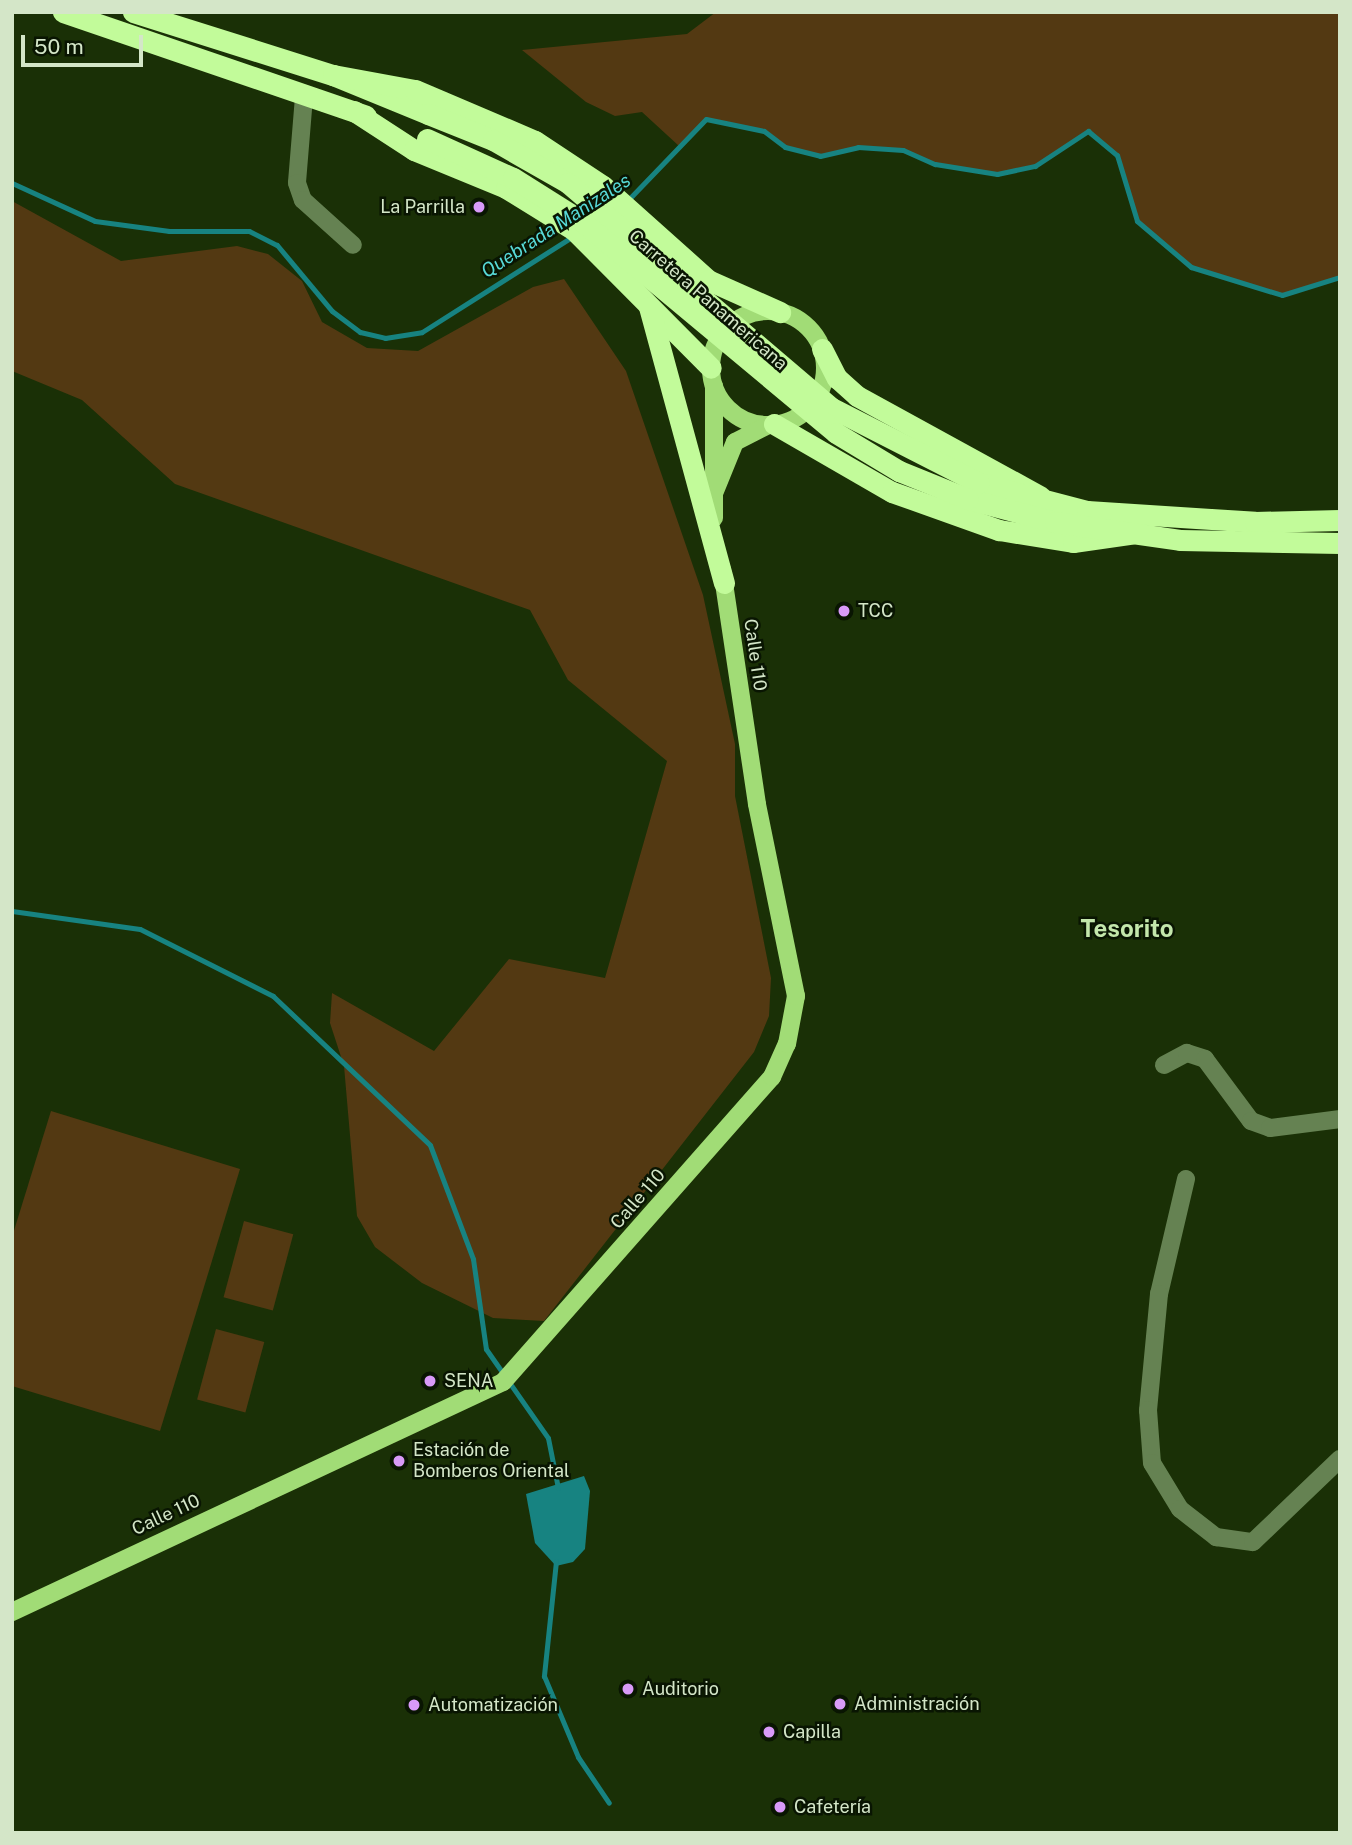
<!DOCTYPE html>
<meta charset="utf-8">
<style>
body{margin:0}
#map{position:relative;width:1352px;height:1845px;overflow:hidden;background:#1a3006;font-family:"Public Sans",sans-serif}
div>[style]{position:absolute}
.green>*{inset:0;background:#533912;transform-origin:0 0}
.water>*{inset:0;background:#178381}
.stream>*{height:5px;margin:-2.5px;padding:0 2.5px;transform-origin:2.5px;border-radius:2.5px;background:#178381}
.minor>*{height:18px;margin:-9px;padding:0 9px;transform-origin:9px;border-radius:9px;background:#658252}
.major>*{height:18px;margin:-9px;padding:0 9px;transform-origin:9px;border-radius:9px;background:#a1dc76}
.major>.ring{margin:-9px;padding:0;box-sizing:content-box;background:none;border:18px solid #a1dc76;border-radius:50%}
.highway>*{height:21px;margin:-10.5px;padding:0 10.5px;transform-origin:10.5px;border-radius:10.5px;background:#c2fb9a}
.highway-bridge>*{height:21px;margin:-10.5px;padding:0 10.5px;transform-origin:10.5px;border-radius:10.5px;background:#c2fb9a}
.dots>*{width:19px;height:19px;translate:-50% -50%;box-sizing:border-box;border:4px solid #091502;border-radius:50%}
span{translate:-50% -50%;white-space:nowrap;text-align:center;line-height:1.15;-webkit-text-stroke:5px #091502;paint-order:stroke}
.poi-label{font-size:18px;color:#d4e6c8}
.right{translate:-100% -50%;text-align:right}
.left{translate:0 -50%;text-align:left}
.street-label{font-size:18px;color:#d4e6c8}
.water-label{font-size:19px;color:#57d9d7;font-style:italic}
.district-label{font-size:24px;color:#c3e7ab;font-weight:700}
.frame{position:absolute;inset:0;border:14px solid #d4e6c8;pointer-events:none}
.scale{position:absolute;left:21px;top:35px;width:122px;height:32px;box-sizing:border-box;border:4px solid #d4e6c8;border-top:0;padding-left:9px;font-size:21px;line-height:24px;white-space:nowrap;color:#d4e6c8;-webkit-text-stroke:5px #091502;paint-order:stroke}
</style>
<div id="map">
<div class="green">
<div style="clip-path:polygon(716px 12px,1340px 12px,1340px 277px,1282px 295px,1191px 267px,1137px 221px,1117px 155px,1088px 131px,1035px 166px,997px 174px,935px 164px,902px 150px,858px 147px,820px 156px,785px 147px,764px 131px,706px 119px,679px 146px,642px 112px,615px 116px,586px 102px,522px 50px,687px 34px)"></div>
<div style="clip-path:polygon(12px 201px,121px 261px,237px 246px,268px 254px,302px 281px,322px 322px,367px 348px,418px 351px,533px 287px,564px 279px,626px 371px,703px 595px,735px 744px,735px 796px,771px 978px,769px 1016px,754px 1052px,544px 1321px,493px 1318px,422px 1283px,375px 1247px,357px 1216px,344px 1066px,330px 1023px,332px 993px,434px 1051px,509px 959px,605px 978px,667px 761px,568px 680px,530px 610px,175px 484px,82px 400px,12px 371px)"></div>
<div style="clip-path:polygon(51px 1111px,240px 1169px,160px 1431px,12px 1386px,12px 1237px)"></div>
<div style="left:244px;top:1221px;width:51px;height:79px;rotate:15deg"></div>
<div style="left:216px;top:1329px;width:50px;height:73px;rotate:15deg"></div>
</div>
<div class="water">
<div style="clip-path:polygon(584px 1476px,590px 1491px,585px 1549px,573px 1562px,556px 1566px,535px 1543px,526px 1494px)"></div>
</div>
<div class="stream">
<div style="left:12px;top:183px;width:91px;rotate:24.6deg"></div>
<div style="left:95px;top:221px;width:75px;rotate:7.7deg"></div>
<div style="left:169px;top:231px;width:80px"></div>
<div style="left:249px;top:231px;width:31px;rotate:27deg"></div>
<div style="left:277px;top:245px;width:86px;rotate:50.2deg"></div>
<div style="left:332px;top:311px;width:35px;rotate:37deg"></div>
<div style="left:360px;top:332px;width:26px;rotate:13deg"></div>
<div style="left:385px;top:338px;width:37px;rotate:-9deg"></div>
<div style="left:422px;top:332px;width:179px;rotate:-32.4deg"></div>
<div style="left:628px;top:200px;width:112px;rotate:-46.1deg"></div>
<div style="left:706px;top:119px;width:59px;rotate:11.7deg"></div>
<div style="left:764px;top:131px;width:26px;rotate:37deg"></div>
<div style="left:785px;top:147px;width:36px;rotate:14deg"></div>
<div style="left:820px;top:156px;width:39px;rotate:-13deg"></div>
<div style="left:858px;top:147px;width:45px;rotate:3.8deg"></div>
<div style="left:903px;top:150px;width:35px;rotate:24deg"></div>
<div style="left:935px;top:164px;width:63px;rotate:9.2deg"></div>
<div style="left:997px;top:174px;width:39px;rotate:-12deg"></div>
<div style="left:1035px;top:166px;width:64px;rotate:-33.4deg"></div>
<div style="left:1088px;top:131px;width:38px;rotate:40deg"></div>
<div style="left:1117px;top:155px;width:69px;rotate:73.1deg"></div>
<div style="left:1137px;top:221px;width:71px;rotate:40.4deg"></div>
<div style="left:1191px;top:267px;width:95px;rotate:17.1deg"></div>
<div style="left:1282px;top:295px;width:61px;rotate:-17.2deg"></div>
<div style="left:12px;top:911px;width:129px;rotate:8deg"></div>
<div style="left:140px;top:929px;width:149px;rotate:26.7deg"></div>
<div style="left:273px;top:996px;width:216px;rotate:43.5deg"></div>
<div style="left:430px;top:1145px;width:122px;rotate:69.3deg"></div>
<div style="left:473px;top:1259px;width:91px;rotate:81.8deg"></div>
<div style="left:486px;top:1349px;width:108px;rotate:55.1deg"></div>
<div style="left:548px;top:1438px;width:51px;rotate:78.7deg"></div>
<div style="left:556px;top:1561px;width:116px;rotate:96deg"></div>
<div style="left:544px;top:1676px;width:88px;rotate:67.2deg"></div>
<div style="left:578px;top:1757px;width:55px;rotate:56deg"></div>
</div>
<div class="minor">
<div style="left:304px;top:97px;width:86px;rotate:94.7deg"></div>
<div style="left:297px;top:183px;width:18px;rotate:71deg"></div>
<div style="left:303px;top:200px;width:67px;rotate:42deg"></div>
<div style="left:1164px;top:1065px;width:26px;rotate:-28deg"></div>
<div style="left:1187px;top:1053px;width:19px;rotate:18deg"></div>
<div style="left:1205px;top:1059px;width:77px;rotate:53.4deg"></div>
<div style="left:1251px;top:1121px;width:20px;rotate:20deg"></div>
<div style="left:1270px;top:1128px;width:71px;rotate:-7.3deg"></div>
<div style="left:1186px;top:1179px;width:118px;rotate:103.2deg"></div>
<div style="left:1159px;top:1294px;width:117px;rotate:95.4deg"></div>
<div style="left:1148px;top:1410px;width:53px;rotate:85.7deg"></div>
<div style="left:1152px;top:1463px;width:54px;rotate:58.7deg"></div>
<div style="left:1180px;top:1509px;width:46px;rotate:37.9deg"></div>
<div style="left:1216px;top:1537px;width:37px;rotate:8deg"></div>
<div style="left:1253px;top:1542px;width:120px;rotate:-43.7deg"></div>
</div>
<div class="major">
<div class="ring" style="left:711px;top:311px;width:96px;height:96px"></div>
<div style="left:715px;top:491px;width:53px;rotate:-67.8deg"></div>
<div style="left:735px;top:442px;width:37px;rotate:-27deg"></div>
<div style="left:714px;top:518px;width:132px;rotate:-90deg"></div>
<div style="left:12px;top:1612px;width:542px;rotate:-25.1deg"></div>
<div style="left:503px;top:1382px;width:407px;rotate:-48.6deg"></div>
<div style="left:772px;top:1077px;width:36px;rotate:-66deg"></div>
<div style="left:787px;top:1044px;width:49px;rotate:-79.4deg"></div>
<div style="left:796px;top:996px;width:196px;rotate:-101.5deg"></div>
<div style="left:757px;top:804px;width:237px;rotate:-98.5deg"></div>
</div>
<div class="highway">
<div style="left:63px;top:12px;width:320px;rotate:18.9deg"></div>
<div style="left:133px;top:12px;width:210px;rotate:17.5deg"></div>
<div style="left:333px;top:75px;width:103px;rotate:22.3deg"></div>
<div style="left:333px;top:75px;width:83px;rotate:10.4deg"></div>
<div style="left:415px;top:90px;width:130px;rotate:23deg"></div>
<div style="left:535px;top:141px;width:82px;rotate:33.5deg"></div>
<div style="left:603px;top:186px;width:141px;rotate:41.8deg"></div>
<div style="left:708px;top:280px;width:79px;rotate:24deg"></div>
<div style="left:354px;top:111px;width:72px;rotate:33deg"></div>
<div style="left:414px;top:150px;width:100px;rotate:22.4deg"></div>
<div style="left:506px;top:188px;width:80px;rotate:31.7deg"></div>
<div style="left:574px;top:230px;width:194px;rotate:45.2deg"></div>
<div style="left:649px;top:307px;width:286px;rotate:74.8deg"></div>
<div style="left:822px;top:349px;width:33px;rotate:63deg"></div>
<div style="left:837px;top:378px;width:27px;rotate:42deg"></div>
<div style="left:857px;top:396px;width:209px;rotate:28.7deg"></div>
<div style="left:774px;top:424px;width:136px;rotate:30deg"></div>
<div style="left:892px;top:492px;width:114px;rotate:19.6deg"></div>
<div style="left:999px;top:530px;width:75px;rotate:9.2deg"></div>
<div style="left:1073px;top:542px;width:58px;rotate:-8deg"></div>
<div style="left:979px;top:483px;width:112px;rotate:14.5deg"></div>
<div style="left:1087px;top:511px;width:168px;rotate:3.7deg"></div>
<div style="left:1255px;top:522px;width:85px;rotate:-1.3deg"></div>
<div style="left:968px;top:499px;width:90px;rotate:14.8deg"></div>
<div style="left:1055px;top:522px;width:126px;rotate:8.2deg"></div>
<div style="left:1180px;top:540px;width:160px;rotate:1.1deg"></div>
</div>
<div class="highway-bridge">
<div style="left:428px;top:114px;width:70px;rotate:21.8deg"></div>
<div style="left:493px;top:140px;width:86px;rotate:29.8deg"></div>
<div style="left:568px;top:183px;width:345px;rotate:40.5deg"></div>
<div style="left:830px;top:407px;width:167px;rotate:27deg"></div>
<div style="left:427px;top:139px;width:94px;rotate:24.4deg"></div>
<div style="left:513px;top:178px;width:83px;rotate:32.2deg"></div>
<div style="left:583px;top:222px;width:329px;rotate:39.8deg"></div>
<div style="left:836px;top:433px;width:74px;rotate:31.1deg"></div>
<div style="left:899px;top:471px;width:74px;rotate:22.1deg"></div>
</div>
<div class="dots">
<div style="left:479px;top:207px;background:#d89af8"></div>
<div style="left:844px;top:611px;background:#d89af8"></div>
<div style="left:430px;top:1381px;background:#d89af8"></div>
<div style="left:399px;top:1461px;background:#d89af8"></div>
<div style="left:628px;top:1689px;background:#d89af8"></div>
<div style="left:840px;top:1704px;background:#d89af8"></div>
<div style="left:414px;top:1705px;background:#d89af8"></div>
<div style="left:769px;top:1732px;background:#d89af8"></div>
<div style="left:780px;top:1807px;background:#d89af8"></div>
</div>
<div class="poi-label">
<span class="right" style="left:465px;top:207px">La Parrilla</span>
<span class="left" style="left:858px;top:611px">TCC</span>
<span class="left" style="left:444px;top:1381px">SENA</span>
<span class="left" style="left:413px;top:1461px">Estación de<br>Bomberos Oriental</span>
<span class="left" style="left:642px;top:1689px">Auditorio</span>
<span class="left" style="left:854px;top:1704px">Administración</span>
<span class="left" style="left:428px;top:1705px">Automatización</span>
<span class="left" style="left:783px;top:1732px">Capilla</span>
<span class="left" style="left:794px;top:1807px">Cafetería</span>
</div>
<div class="street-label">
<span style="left:708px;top:300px;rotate:41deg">Carretera Panamericana</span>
<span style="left:755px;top:655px;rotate:82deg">Calle 110</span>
<span style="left:638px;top:1199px;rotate:-49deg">Calle 110</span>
<span style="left:166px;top:1515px;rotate:-25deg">Calle 110</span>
</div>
<div class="water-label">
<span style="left:556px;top:226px;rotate:-33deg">Quebrada Manizales</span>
</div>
<div class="district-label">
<span style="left:1127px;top:929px">Tesorito</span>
</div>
<div class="frame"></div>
<div class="scale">50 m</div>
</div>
